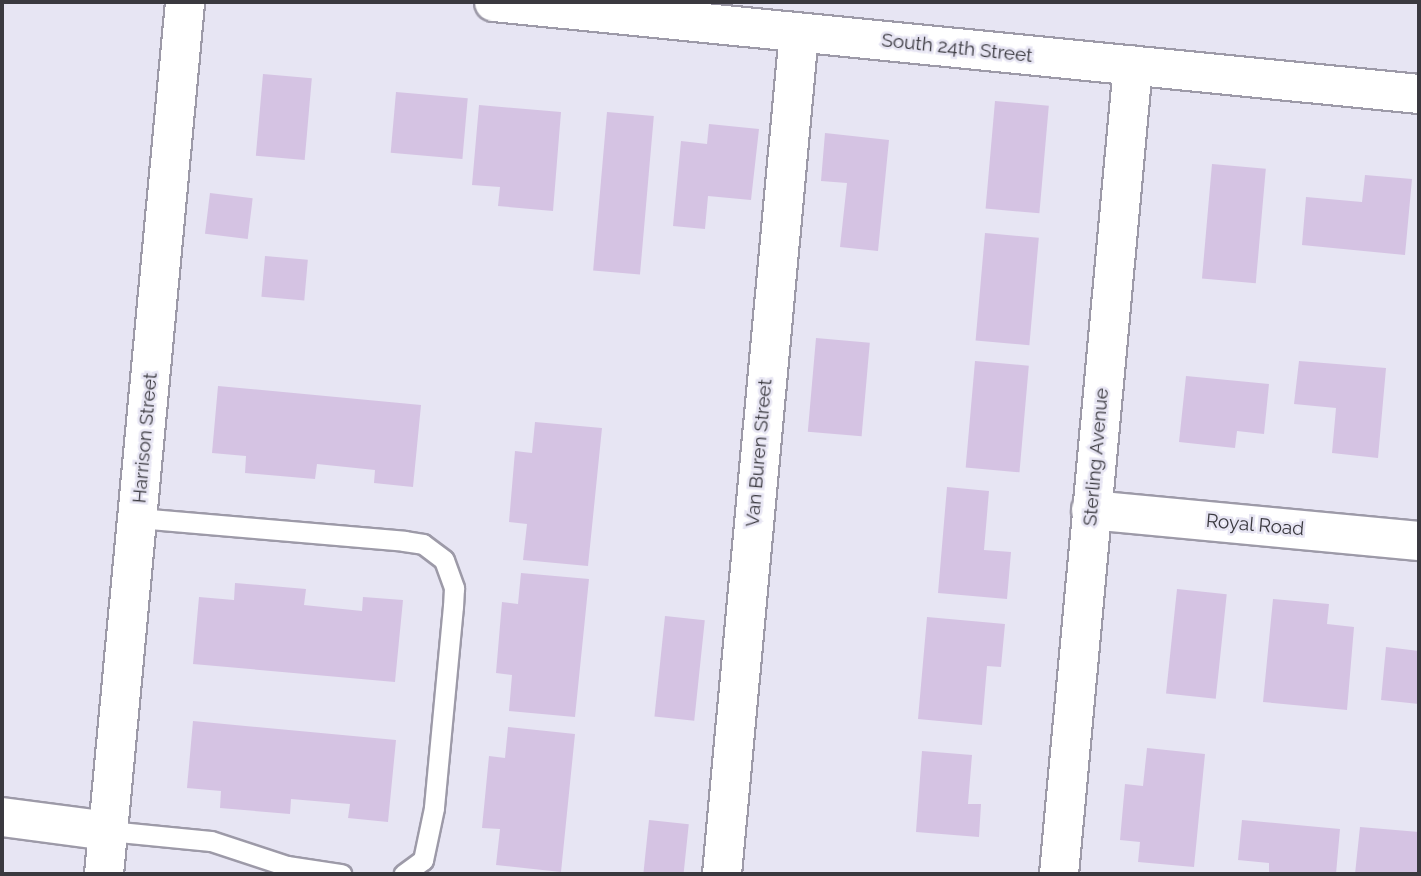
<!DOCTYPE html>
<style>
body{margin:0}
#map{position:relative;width:1421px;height:876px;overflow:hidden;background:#e7e5f3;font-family:Raleway,sans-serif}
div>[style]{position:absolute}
.building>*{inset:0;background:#d5c3e3;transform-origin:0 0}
.roads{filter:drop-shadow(2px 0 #9d9aa8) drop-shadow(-2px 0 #9d9aa8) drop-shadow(0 2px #9d9aa8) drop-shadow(0 -2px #9d9aa8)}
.service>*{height:19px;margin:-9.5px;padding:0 9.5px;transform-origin:9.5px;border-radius:9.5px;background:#fff}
.minor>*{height:38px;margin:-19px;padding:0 19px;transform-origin:19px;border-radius:19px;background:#fff}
.tertiary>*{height:38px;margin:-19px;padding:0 19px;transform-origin:19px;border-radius:19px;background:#fff}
span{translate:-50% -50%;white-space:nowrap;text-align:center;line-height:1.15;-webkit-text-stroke:5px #e7e5f3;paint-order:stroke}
.street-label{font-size:19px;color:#3a393f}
.frame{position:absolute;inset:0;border:4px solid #3a393f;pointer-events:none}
</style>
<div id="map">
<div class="building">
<div style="left:263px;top:74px;width:49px;height:82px;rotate:5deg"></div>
<div style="left:396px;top:92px;width:72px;height:61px;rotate:5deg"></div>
<div style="left:995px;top:101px;width:54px;height:108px;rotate:5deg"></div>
<div style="clip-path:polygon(479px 105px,561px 112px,553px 211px,498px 206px,500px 187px,472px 185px)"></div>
<div style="left:607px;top:112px;width:47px;height:159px;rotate:5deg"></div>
<div style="clip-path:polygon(709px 124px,759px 129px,751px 200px,708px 196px,705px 229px,673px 226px,681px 141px,707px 144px)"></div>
<div style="clip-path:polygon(825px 133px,889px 140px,878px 251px,840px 247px,847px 183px,821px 181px)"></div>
<div style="left:1212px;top:164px;width:54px;height:115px;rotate:5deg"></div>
<div style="clip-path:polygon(1365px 175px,1412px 179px,1405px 255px,1302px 245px,1306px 197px,1362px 202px)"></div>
<div style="left:210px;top:193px;width:43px;height:41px;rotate:7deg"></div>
<div style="left:985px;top:233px;width:54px;height:108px;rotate:5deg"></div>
<div style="left:265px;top:256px;width:43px;height:41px;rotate:5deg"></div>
<div style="left:816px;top:338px;width:54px;height:94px;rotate:5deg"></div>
<div style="left:975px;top:361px;width:54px;height:107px;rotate:5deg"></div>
<div style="clip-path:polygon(1299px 361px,1386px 368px,1378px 458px,1332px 453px,1336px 408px,1294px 404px)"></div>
<div style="clip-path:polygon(1186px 376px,1269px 384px,1264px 434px,1237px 431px,1235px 448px,1179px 442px)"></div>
<div style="clip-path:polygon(218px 386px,421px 405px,413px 487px,374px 483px,375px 470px,317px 464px,315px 479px,245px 473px,246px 456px,212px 453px)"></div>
<div style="clip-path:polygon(535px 422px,602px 428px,588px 566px,523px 560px,527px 524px,509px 522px,515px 451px,532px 453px)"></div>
<div style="clip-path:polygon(947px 487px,989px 491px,984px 550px,1011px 552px,1007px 599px,938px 593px)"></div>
<div style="clip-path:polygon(521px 573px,589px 579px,575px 717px,509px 711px,512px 675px,496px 673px,502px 602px,518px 604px)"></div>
<div style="clip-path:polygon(235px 583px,306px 589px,304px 605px,362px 611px,363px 597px,403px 600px,395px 682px,193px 664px,199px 597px,234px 600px)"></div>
<div style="left:1177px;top:589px;width:50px;height:105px;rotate:6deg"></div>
<div style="clip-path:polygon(1273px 599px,1329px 604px,1327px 624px,1354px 627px,1347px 710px,1263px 702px)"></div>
<div style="left:665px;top:616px;width:40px;height:101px;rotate:6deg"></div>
<div style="clip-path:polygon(927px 617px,1005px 624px,1001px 667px,987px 666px,982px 725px,918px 719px)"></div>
<div style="clip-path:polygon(1386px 647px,1419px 651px,1419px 704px,1381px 700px)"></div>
<div style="clip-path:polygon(193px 721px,396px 740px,388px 822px,348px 818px,350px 804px,291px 799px,290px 814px,220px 808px,221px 791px,187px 788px)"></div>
<div style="clip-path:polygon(508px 727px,575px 734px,561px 872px,496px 865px,500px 829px,482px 828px,489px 756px,505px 758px)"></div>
<div style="clip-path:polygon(1147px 748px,1205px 754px,1194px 867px,1138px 862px,1140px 842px,1120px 840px,1125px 784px,1143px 786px)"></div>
<div style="clip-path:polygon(922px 751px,972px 755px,968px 804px,981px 804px,979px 837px,916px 832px)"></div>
<div style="left:649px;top:820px;width:40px;height:54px;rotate:6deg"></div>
<div style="clip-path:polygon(1242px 820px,1340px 829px,1336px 874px,1269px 872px,1269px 863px,1238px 860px)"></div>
<div style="clip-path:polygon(1360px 827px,1419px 832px,1419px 874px,1355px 874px)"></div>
</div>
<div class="roads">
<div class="service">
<div style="left:138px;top:518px;width:267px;rotate:4.9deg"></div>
<div style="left:404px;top:541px;width:19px;rotate:9deg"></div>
<div style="left:423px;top:544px;width:26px;rotate:37deg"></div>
<div style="left:444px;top:560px;width:30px;rotate:70deg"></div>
<div style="left:454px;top:588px;width:18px;rotate:93deg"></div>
<div style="left:453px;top:606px;width:203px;rotate:95.4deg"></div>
<div style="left:434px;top:808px;width:53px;rotate:101.9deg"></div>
<div style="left:423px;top:860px;width:24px;rotate:144deg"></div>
<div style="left:109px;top:831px;width:102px;rotate:5.6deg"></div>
<div style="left:211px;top:841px;width:80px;rotate:18.2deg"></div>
<div style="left:287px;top:866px;width:55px;rotate:8.4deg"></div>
</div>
<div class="minor">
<div style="left:1091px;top:510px;width:329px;rotate:5.4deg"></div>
<div style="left:2px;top:817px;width:108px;rotate:7.5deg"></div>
<div style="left:722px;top:874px;width:845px;rotate:-84.77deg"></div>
<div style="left:1059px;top:874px;width:812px;rotate:-84.77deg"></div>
</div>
<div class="tertiary">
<div style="left:494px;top:2px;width:930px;rotate:5.68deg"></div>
<div style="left:104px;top:874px;width:876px;rotate:-84.69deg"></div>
</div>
</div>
<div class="street-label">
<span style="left:957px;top:48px;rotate:6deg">South 24th Street</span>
<span style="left:145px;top:438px;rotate:-85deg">Harrison Street</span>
<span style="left:759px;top:453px;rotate:-85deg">Van Buren Street</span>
<span style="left:1096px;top:457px;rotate:-85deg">Sterling Avenue</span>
<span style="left:1255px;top:525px;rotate:5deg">Royal Road</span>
</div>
<div class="frame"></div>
</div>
